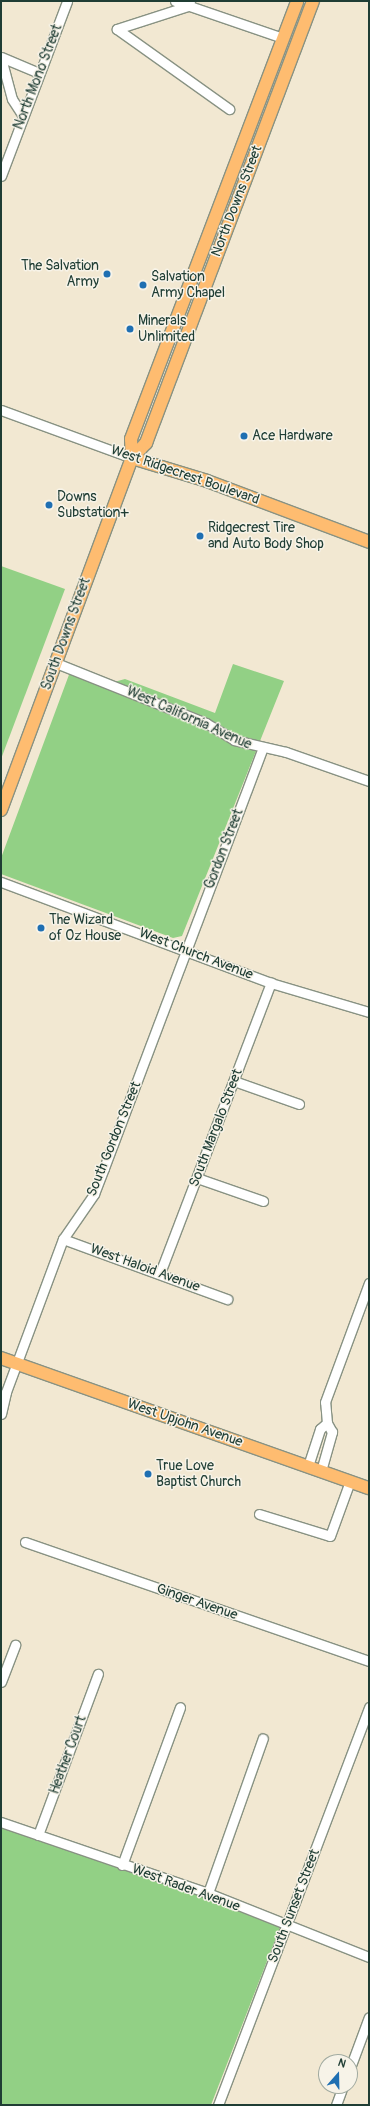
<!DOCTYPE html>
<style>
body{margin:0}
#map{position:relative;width:370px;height:2106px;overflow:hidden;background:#f2e8d2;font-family:Pangolin,sans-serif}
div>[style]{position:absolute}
.green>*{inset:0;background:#92d085}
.roads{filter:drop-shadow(1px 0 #889283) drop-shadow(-1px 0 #889283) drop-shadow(0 1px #889283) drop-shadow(0 -1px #889283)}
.minor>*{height:9px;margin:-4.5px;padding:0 4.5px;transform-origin:4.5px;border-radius:4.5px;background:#fff}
.major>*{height:12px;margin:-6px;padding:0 6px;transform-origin:6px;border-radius:6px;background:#febc70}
.dots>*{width:11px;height:11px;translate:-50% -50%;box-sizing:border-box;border:2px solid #f7f3e8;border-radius:50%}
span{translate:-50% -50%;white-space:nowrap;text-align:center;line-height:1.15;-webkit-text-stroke:3px #f7f3e8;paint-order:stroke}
.street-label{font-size:14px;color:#1f3d34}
.poi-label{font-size:14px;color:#1f3d34}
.right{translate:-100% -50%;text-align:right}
.left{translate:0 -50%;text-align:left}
.frame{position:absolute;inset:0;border:2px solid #1f3d34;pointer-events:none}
.north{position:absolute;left:318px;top:2054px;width:40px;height:40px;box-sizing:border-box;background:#f7f3e8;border:1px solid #a1aaa0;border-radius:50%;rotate:20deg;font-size:11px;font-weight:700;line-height:16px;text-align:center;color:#1f3d34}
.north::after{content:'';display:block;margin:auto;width:14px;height:18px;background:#1f6fb2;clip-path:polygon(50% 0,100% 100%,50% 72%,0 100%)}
</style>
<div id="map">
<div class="green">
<div style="clip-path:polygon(1px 566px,65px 589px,1px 759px)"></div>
<div style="clip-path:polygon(233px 664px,284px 681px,182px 936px,173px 938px,1px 874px,1px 858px,70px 672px,114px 682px,125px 679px,215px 713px)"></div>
<div style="clip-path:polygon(1px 1825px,281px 1925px,211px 2105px,1px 2105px)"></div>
</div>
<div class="roads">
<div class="minor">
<div style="left:175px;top:1px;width:114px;rotate:18.9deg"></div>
<div style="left:190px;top:1px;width:5px;rotate:112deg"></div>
<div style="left:188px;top:6px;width:75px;rotate:162.1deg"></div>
<div style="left:117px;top:29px;width:138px;rotate:35.5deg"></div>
<div style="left:1px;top:57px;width:41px;rotate:22.8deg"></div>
<div style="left:1px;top:58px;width:42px;rotate:75deg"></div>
<div style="left:12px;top:99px;width:20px;rotate:57deg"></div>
<div style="left:1px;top:176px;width:187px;rotate:-69.3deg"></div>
<div style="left:1px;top:410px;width:140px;rotate:20.1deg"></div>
<div style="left:56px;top:663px;width:162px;rotate:21.8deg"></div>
<div style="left:206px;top:723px;width:33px;rotate:31deg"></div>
<div style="left:234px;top:740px;width:53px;rotate:13deg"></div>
<div style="left:286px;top:752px;width:88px;rotate:19.3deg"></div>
<div style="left:1px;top:882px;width:288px;rotate:20.5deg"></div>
<div style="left:271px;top:983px;width:102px;rotate:16.5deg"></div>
<div style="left:234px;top:1081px;width:69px;rotate:19.5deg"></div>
<div style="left:197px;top:1178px;width:70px;rotate:19.2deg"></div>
<div style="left:63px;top:1239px;width:175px;rotate:20.1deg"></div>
<div style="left:160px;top:1273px;width:311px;rotate:-69.1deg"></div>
<div style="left:1px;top:1414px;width:23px;rotate:-77deg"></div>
<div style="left:6px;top:1392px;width:163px;rotate:-69.6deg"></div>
<div style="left:63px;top:1239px;width:55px;rotate:-55.4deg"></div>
<div style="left:94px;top:1194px;width:28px;rotate:-69deg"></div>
<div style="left:104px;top:1168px;width:449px;rotate:-69.3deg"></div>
<div style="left:308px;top:1466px;width:39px;rotate:-72deg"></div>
<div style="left:320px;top:1429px;width:9px;rotate:-41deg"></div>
<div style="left:321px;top:1471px;width:41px;rotate:-74.2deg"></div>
<div style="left:332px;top:1432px;width:10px;rotate:-119deg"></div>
<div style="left:327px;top:1423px;width:21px;rotate:-95deg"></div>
<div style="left:325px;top:1402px;width:127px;rotate:-69.7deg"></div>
<div style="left:259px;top:1514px;width:74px;rotate:17.2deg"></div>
<div style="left:330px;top:1536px;width:59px;rotate:-70deg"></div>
<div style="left:25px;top:1542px;width:364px;rotate:19.1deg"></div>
<div style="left:1px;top:1682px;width:40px;rotate:-69deg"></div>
<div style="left:1px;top:1822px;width:219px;rotate:18.9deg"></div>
<div style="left:208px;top:1893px;width:173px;rotate:21.7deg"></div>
<div style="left:38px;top:1835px;width:172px;rotate:-69.6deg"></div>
<div style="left:122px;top:1865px;width:168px;rotate:-69.8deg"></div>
<div style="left:208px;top:1893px;width:164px;rotate:-70.5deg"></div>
<div style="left:350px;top:2068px;width:54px;rotate:-69.6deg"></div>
<div style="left:218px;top:2105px;width:426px;rotate:-69.2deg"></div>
<div style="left:336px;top:2105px;width:20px;rotate:-70deg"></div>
</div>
<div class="major">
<div style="left:132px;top:458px;width:19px;rotate:-93deg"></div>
<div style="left:131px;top:439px;width:468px;rotate:-69.2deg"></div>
<div style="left:132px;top:458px;width:78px;rotate:17deg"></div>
<div style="left:207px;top:481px;width:173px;rotate:20.6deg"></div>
<div style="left:1px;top:810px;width:376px;rotate:-69.6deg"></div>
<div style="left:132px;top:458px;width:21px;rotate:-47deg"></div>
<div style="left:146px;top:443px;width:472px;rotate:-69.3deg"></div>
<div style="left:1px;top:1358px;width:390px;rotate:19.5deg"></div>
</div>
</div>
<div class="dots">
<div style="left:107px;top:274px;background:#1f6fb2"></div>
<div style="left:143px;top:285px;background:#1f6fb2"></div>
<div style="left:130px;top:329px;background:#1f6fb2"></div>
<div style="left:244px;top:436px;background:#1f6fb2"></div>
<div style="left:49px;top:505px;background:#1f6fb2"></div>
<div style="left:200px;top:536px;background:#1f6fb2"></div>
<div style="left:41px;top:928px;background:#1f6fb2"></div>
<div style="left:148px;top:1474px;background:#1f6fb2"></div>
</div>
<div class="street-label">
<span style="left:38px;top:77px;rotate:-69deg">North Mono Street</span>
<span style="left:237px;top:201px;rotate:-69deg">North Downs Street</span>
<span style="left:185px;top:475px;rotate:19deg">West Ridgecrest Boulevard</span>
<span style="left:66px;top:634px;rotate:-70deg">South Downs Street</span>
<span style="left:189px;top:718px;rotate:24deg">West California Avenue</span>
<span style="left:224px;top:849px;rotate:-69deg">Gordon Street</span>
<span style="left:196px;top:954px;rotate:21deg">West Church Avenue</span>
<span style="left:216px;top:1128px;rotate:-69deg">South Margalo Street</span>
<span style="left:114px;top:1139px;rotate:-68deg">South Gordon Street</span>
<span style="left:145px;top:1268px;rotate:20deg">West Haloid Avenue</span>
<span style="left:185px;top:1423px;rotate:19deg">West Upjohn Avenue</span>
<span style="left:197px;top:1602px;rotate:19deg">Ginger Avenue</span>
<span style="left:68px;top:1755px;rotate:-70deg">Heather Court</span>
<span style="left:186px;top:1888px;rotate:20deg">West Rader Avenue</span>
<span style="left:294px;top:1906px;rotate:-69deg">South Sunset Street</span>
</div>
<div class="poi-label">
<span class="right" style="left:99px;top:274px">The Salvation<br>Army</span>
<span class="left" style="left:151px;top:285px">Salvation<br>Army Chapel</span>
<span class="left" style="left:138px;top:329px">Minerals<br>Unlimited</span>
<span class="left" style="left:252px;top:436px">Ace Hardware</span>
<span class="left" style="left:57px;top:505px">Downs<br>Substation+</span>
<span class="left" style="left:208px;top:536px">Ridgecrest Tire<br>and Auto Body Shop</span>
<span class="left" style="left:49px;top:928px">The Wizard<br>of Oz House</span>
<span class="left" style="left:156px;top:1474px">True Love<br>Baptist Church</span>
</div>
<div class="frame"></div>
<div class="north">N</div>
</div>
